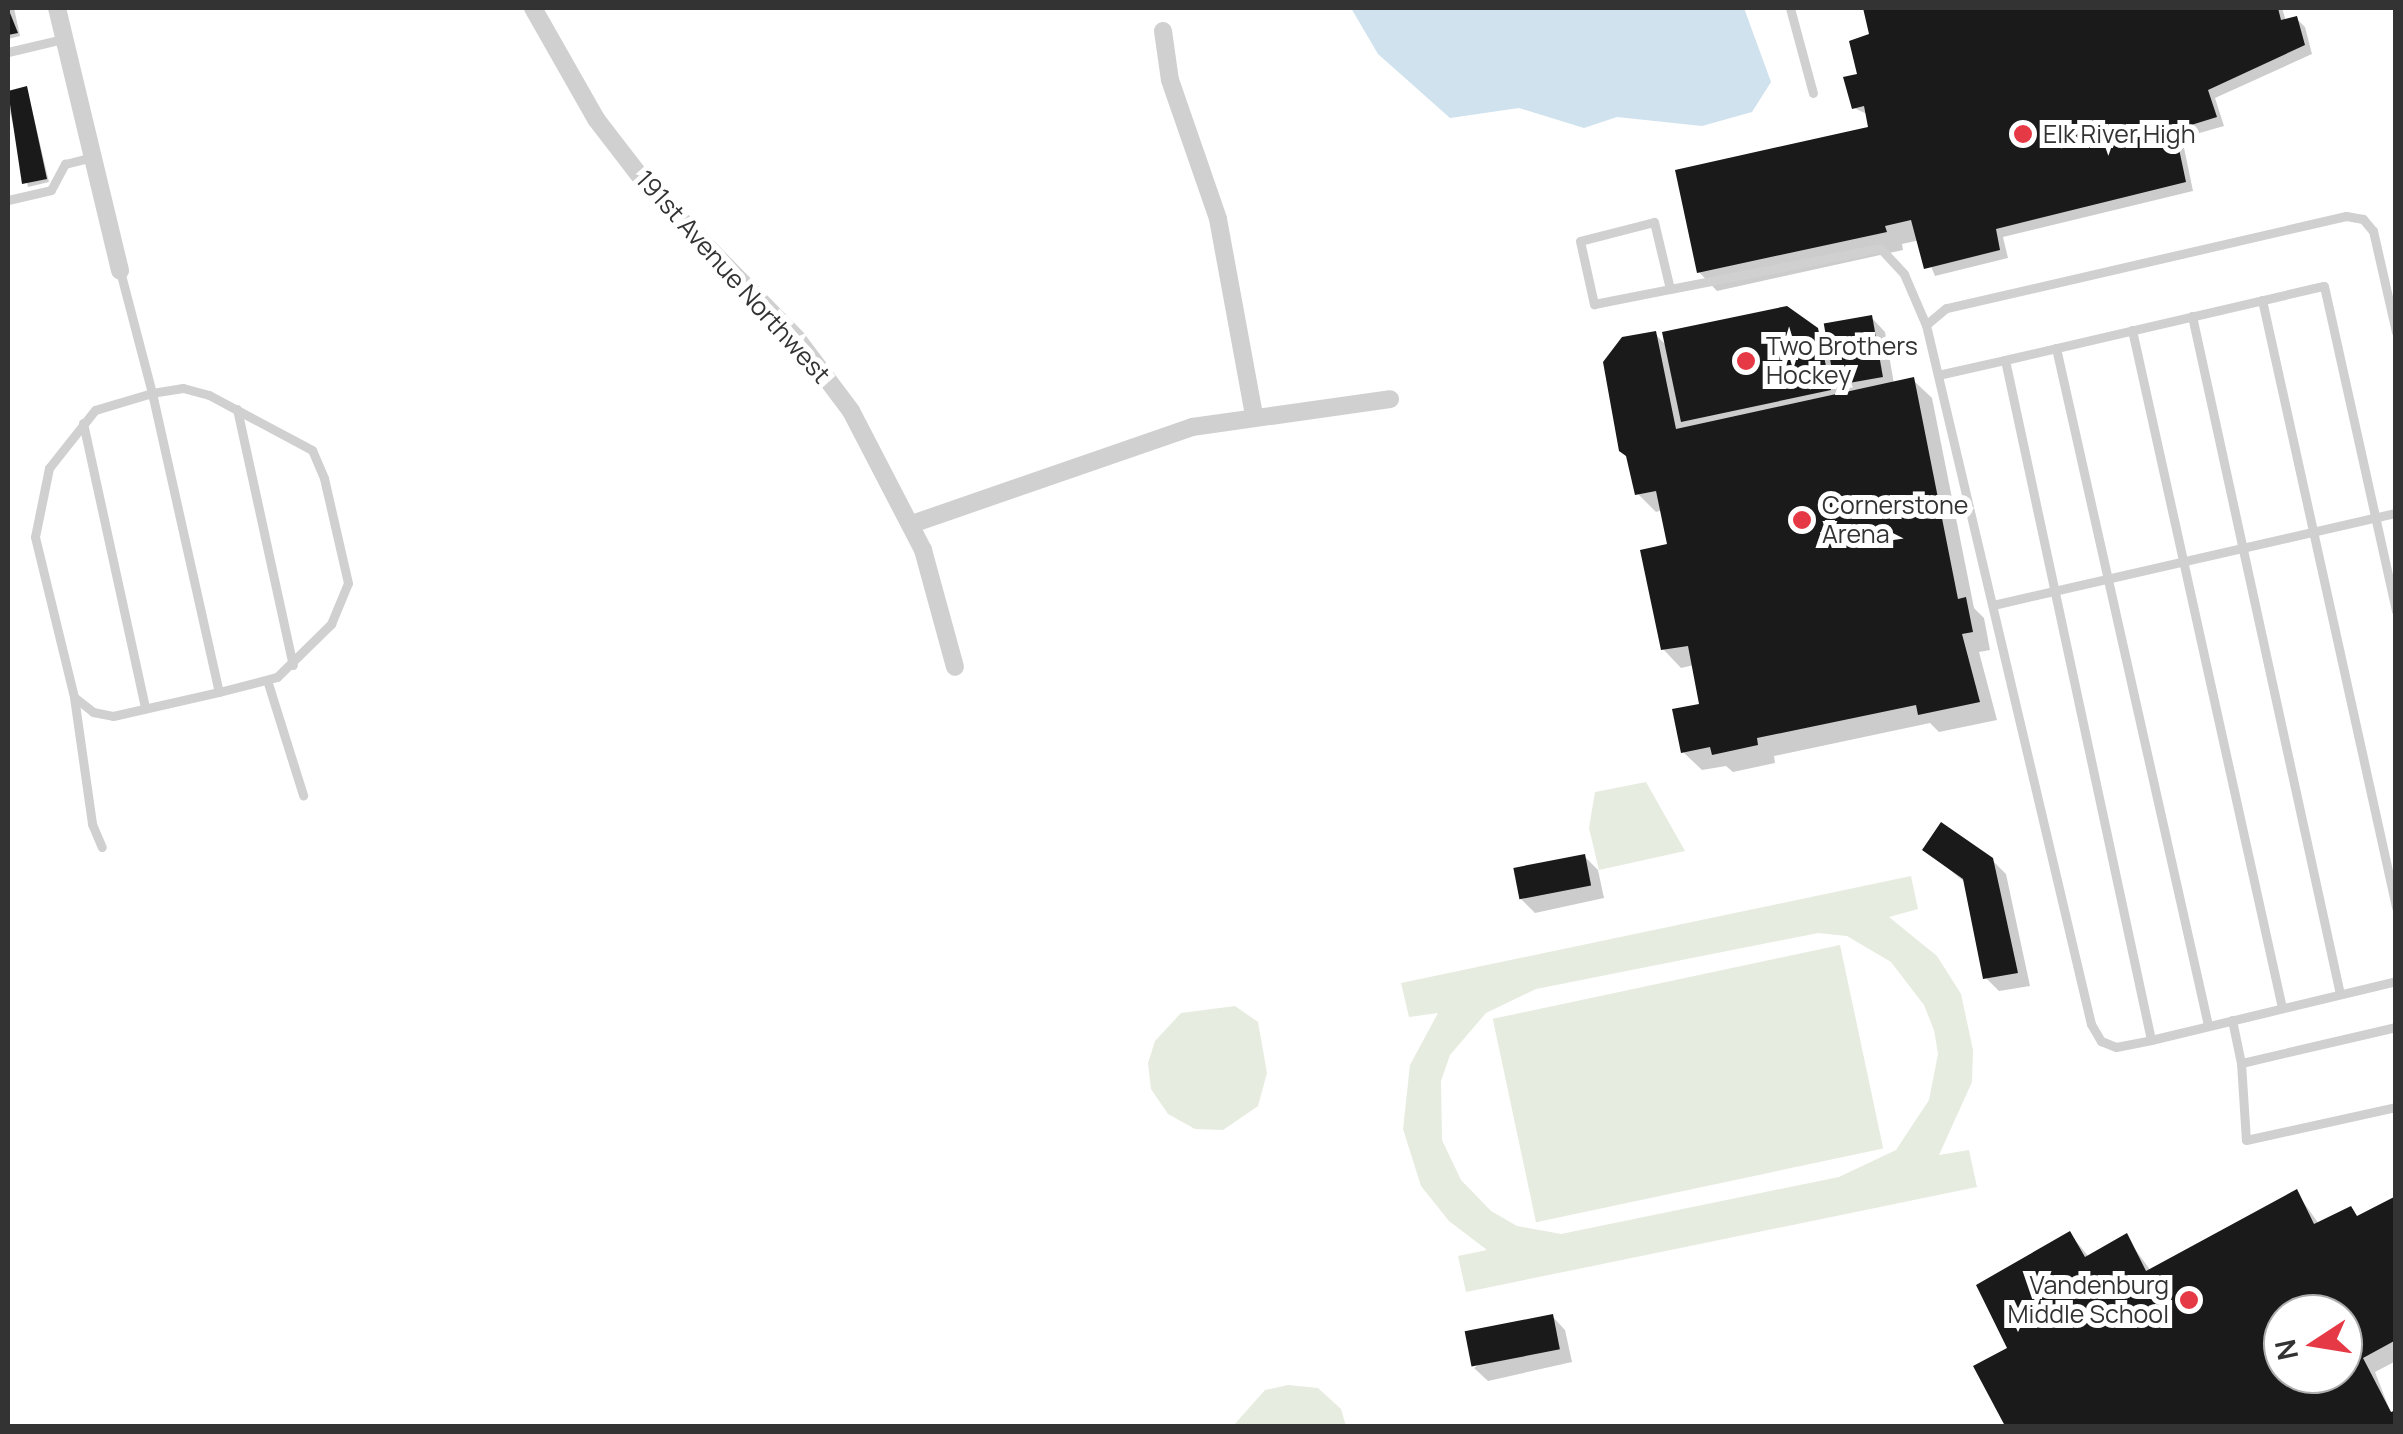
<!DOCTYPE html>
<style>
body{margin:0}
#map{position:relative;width:2403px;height:1434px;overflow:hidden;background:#fff;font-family:Manrope,sans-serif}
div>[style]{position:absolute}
.green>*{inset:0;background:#e6ecdf;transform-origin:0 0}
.water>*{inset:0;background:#cfe2ee}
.shadow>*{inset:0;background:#0003}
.building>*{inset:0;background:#1a1a1a;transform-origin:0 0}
.service>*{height:9px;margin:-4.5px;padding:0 4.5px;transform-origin:4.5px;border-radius:4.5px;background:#d0d0d0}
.minor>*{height:18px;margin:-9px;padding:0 9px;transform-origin:9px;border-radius:9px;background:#d0d0d0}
.dots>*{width:28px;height:28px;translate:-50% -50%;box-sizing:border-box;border:5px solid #fff;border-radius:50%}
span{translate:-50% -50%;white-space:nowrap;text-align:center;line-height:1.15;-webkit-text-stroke:10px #fff;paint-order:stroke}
.poi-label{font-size:25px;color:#333}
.left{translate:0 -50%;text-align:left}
.right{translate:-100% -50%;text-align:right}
.street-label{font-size:25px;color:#333}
.frame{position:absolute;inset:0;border:10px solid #333;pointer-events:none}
.north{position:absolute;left:2263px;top:1294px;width:100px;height:100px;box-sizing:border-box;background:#fff;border:2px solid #adadad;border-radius:50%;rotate:258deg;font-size:28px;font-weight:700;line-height:40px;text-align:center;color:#333}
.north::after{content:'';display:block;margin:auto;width:35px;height:45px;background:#e63946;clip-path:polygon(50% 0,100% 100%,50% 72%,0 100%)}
</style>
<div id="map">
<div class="green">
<div style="clip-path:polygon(1646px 782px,1685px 851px,1599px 870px,1589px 828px,1595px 792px)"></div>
<div style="clip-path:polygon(evenodd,1911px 876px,1918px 909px,1889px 917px,1937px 956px,1961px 994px,1973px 1050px,1972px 1082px,1939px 1155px,1969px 1150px,1977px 1187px,1466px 1292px,1458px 1256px,1487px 1250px,1449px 1221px,1421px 1186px,1403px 1129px,1410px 1065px,1438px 1013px,1409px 1017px,1401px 983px,1911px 876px,1818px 933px,1847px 936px,1891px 962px,1924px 1005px,1934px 1030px,1938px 1054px,1929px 1100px,1896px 1150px,1839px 1177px,1561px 1234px,1517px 1226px,1491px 1211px,1461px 1180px,1442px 1140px,1441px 1081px,1450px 1055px,1486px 1013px,1536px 989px,1818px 933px)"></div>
<div style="left:1840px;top:945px;width:208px;height:355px;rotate:78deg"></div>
<div style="clip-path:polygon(1235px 1006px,1258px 1022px,1267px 1073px,1258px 1106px,1223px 1130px,1195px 1129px,1168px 1114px,1151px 1089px,1148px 1063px,1155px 1041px,1181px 1013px)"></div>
<div style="clip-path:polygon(1288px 1385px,1318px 1388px,1341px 1409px,1346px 1426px,1233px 1426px,1265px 1390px)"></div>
</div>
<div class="water">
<div style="clip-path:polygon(1351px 8px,1744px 8px,1771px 82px,1752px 112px,1702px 126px,1617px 117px,1584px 128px,1519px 108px,1450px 118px,1378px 54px)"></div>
</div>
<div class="shadow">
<div style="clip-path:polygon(8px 8px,14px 8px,20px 36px,8px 39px)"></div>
<div style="clip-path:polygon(1866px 8px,2282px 8px,2286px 21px,2296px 18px,2305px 27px,2312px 54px,2215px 98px,2224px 126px,2182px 138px,2193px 191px,2003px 237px,2008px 258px,1935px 276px,1920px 240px,1902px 244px,1903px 250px,1717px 291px,1699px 272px,1873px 135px,1869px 115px,1854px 108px,1872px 36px)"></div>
<div style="clip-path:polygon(27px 89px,49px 182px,28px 187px,8px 104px,8px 93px)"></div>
<div style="clip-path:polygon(1872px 318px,1885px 332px,1894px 384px,1913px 380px,1932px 398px,1974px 608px,1984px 618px,1990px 650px,1979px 652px,1997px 720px,1939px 732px,1930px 723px,1774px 756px,1775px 763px,1733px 772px,1726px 766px,1702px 770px,1683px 752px,1702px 706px,1694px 665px,1681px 668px,1663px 649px,1670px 546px,1663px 510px,1656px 512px,1637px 493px,1655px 334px,1667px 346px,1816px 330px,1830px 343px)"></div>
<div style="clip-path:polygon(1925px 850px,1992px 860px,2006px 874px,2030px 986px,1999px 991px,1986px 978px,1966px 883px)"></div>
<div style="clip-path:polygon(1584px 856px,1598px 870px,1604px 898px,1535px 913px,1521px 899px)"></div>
<div style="clip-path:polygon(evenodd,2296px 1192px,2319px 1224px,2359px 1218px,2396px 1198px,2396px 1361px,2375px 1372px,2396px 1426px,2008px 1426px,1977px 1367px,2011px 1349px,2070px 1234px,2089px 1257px,2126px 1237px,2151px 1271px,2296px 1192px,2283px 1314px,2343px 1314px,2343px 1374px,2283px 1374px,2283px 1314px)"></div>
<div style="clip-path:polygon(1552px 1316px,1565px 1330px,1572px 1362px,1488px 1381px,1474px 1368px)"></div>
</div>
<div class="building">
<div style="clip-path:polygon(8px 8px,18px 33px,8px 35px)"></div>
<div style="clip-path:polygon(1863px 8px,2278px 8px,2281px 20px,2297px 16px,2305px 45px,2208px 90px,2217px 117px,2175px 130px,2186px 182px,1996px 229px,2000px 250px,1924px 269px,1911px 220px,1885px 226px,1887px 232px,1697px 273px,1675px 170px,1868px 127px,1864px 106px,1852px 109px,1843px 77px,1857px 74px,1849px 41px,1869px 34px)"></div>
<div style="clip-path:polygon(27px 86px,47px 179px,22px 184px,8px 91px)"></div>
<div style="clip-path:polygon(1787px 306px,1818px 328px,1831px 390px,1681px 422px,1662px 332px)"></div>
<div style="left:1872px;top:315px;width:63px;height:49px;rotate:80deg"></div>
<div style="clip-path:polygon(1656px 331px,1676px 429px,1914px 377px,1958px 599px,1966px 597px,1973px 632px,1962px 634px,1980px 702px,1918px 715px,1916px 705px,1757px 738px,1758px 745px,1712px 755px,1710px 747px,1681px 753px,1672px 709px,1699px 704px,1688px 646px,1661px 650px,1640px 550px,1667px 544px,1656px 491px,1635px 495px,1626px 456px,1619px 451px,1603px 362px,1622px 337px)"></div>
<div style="clip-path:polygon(1941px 822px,1993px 858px,2018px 973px,1983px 979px,1963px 879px,1922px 850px)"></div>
<div style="left:1585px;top:854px;width:32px;height:73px;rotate:79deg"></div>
<div style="clip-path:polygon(evenodd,2297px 1189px,2314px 1224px,2351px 1206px,2357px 1216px,2396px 1196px,2396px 1340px,2363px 1358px,2391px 1412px,2396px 1410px,2396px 1426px,2005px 1426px,1973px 1366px,2007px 1348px,1976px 1285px,2070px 1231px,2085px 1257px,2127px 1233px,2146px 1271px,2297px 1189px,2283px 1314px,2343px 1314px,2343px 1374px,2283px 1374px,2283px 1314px)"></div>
<div style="left:1553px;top:1314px;width:36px;height:90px;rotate:79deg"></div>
</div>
<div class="service">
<div style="left:1790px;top:8px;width:88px;rotate:74.9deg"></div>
<div style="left:8px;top:52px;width:57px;rotate:-13.3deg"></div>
<div style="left:8px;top:200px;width:44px;rotate:-13.1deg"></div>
<div style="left:51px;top:190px;width:30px;rotate:-62deg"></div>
<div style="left:65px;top:164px;width:25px;rotate:-14deg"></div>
<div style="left:120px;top:271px;width:126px;rotate:75.3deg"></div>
<div style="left:152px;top:393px;width:306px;rotate:77.4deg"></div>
<div style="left:219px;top:692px;width:60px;rotate:-14.5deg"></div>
<div style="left:277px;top:677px;width:76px;rotate:-44.5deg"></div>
<div style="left:331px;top:624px;width:44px;rotate:-67.5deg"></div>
<div style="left:348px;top:583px;width:108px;rotate:-102.9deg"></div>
<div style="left:324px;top:478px;width:30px;rotate:-113deg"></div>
<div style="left:312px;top:450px;width:117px;rotate:-151.9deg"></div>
<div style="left:209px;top:395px;width:27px;rotate:-165deg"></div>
<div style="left:183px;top:388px;width:31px;rotate:171deg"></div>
<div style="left:152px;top:393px;width:59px;rotate:163.4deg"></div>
<div style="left:95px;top:410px;width:74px;rotate:128.4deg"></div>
<div style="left:49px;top:468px;width:70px;rotate:101.5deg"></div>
<div style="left:35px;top:537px;width:165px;rotate:76.3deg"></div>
<div style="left:74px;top:697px;width:24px;rotate:38deg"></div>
<div style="left:93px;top:712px;width:20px;rotate:11deg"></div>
<div style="left:113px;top:716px;width:109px;rotate:-12.8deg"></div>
<div style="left:1670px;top:289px;width:69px;rotate:-103.4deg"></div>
<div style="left:1654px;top:222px;width:76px;rotate:165.6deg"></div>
<div style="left:1580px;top:241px;width:65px;rotate:77.5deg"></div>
<div style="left:1594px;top:304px;width:77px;rotate:-11.2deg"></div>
<div style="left:1670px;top:289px;width:214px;rotate:-11deg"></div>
<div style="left:1880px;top:248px;width:35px;rotate:47deg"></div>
<div style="left:1904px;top:274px;width:56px;rotate:66.7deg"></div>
<div style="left:2262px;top:300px;width:622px;rotate:77.55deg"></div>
<div style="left:2192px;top:316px;width:694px;rotate:77.69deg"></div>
<div style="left:2132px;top:330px;width:694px;rotate:77.52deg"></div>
<div style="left:2396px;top:332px;width:104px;rotate:-102.8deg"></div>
<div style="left:2373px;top:231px;width:16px;rotate:-130deg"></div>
<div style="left:2363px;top:219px;width:17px;rotate:-170deg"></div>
<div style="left:2346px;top:216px;width:410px;rotate:167deg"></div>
<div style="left:1946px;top:308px;width:26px;rotate:140deg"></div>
<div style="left:1926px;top:325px;width:718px;rotate:76.72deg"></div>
<div style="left:2091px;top:1024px;width:20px;rotate:60deg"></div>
<div style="left:2101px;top:1041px;width:16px;rotate:22deg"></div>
<div style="left:2116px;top:1047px;width:36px;rotate:-11deg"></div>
<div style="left:2151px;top:1040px;width:252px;rotate:-13.5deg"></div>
<div style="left:2056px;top:348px;width:694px;rotate:77.35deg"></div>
<div style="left:2005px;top:360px;width:327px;rotate:-13.1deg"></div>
<div style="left:2324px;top:286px;width:333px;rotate:77.5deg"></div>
<div style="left:1938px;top:375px;width:69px;rotate:-12.6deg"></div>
<div style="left:2005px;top:360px;width:695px;rotate:77.88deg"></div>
<div style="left:237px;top:409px;width:262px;rotate:77.7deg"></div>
<div style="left:83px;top:423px;width:292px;rotate:77.7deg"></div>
<div style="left:1993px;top:605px;width:413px;rotate:-12.9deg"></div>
<div style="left:267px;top:680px;width:121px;rotate:72.6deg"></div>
<div style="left:74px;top:697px;width:128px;rotate:81.9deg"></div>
<div style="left:92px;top:824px;width:25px;rotate:67deg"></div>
<div style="left:2232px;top:1020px;width:44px;rotate:78.2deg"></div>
<div style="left:2396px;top:1027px;width:159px;rotate:166.9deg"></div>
<div style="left:2241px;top:1063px;width:77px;rotate:86.3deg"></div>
<div style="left:2246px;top:1140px;width:154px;rotate:-12.4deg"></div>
</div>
<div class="minor">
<div style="left:57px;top:8px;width:270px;rotate:76.5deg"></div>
<div style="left:533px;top:8px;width:128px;rotate:60.4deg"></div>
<div style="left:596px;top:119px;width:82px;rotate:52.4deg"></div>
<div style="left:646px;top:184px;width:216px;rotate:45.7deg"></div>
<div style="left:797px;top:339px;width:90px;rotate:53.1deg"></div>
<div style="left:851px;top:411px;width:157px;rotate:62.6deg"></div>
<div style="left:923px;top:550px;width:121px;rotate:74.7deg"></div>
<div style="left:1163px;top:31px;width:49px;rotate:81.9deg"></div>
<div style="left:1170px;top:80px;width:147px;rotate:70.9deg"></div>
<div style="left:1218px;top:219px;width:200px;rotate:79.6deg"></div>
<div style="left:912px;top:524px;width:296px;rotate:-19.1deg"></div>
<div style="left:1192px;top:427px;width:200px;rotate:-8deg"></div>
</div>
<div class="dots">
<div style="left:2023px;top:134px;background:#e63946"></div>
<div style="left:1746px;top:361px;background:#e63946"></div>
<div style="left:1802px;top:520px;background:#e63946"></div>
<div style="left:2189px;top:1300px;background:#e63946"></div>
</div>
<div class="poi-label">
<span class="left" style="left:2043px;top:134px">Elk River High</span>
<span class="left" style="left:1766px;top:361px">Two Brothers<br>Hockey</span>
<span class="left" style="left:1822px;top:520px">Cornerstone<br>Arena</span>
<span class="right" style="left:2169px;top:1300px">Vandenburg<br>Middle School</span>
</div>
<div class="street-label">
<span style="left:733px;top:277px;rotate:48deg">191st Avenue Northwest</span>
</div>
<div class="frame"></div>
<div class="north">N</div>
</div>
